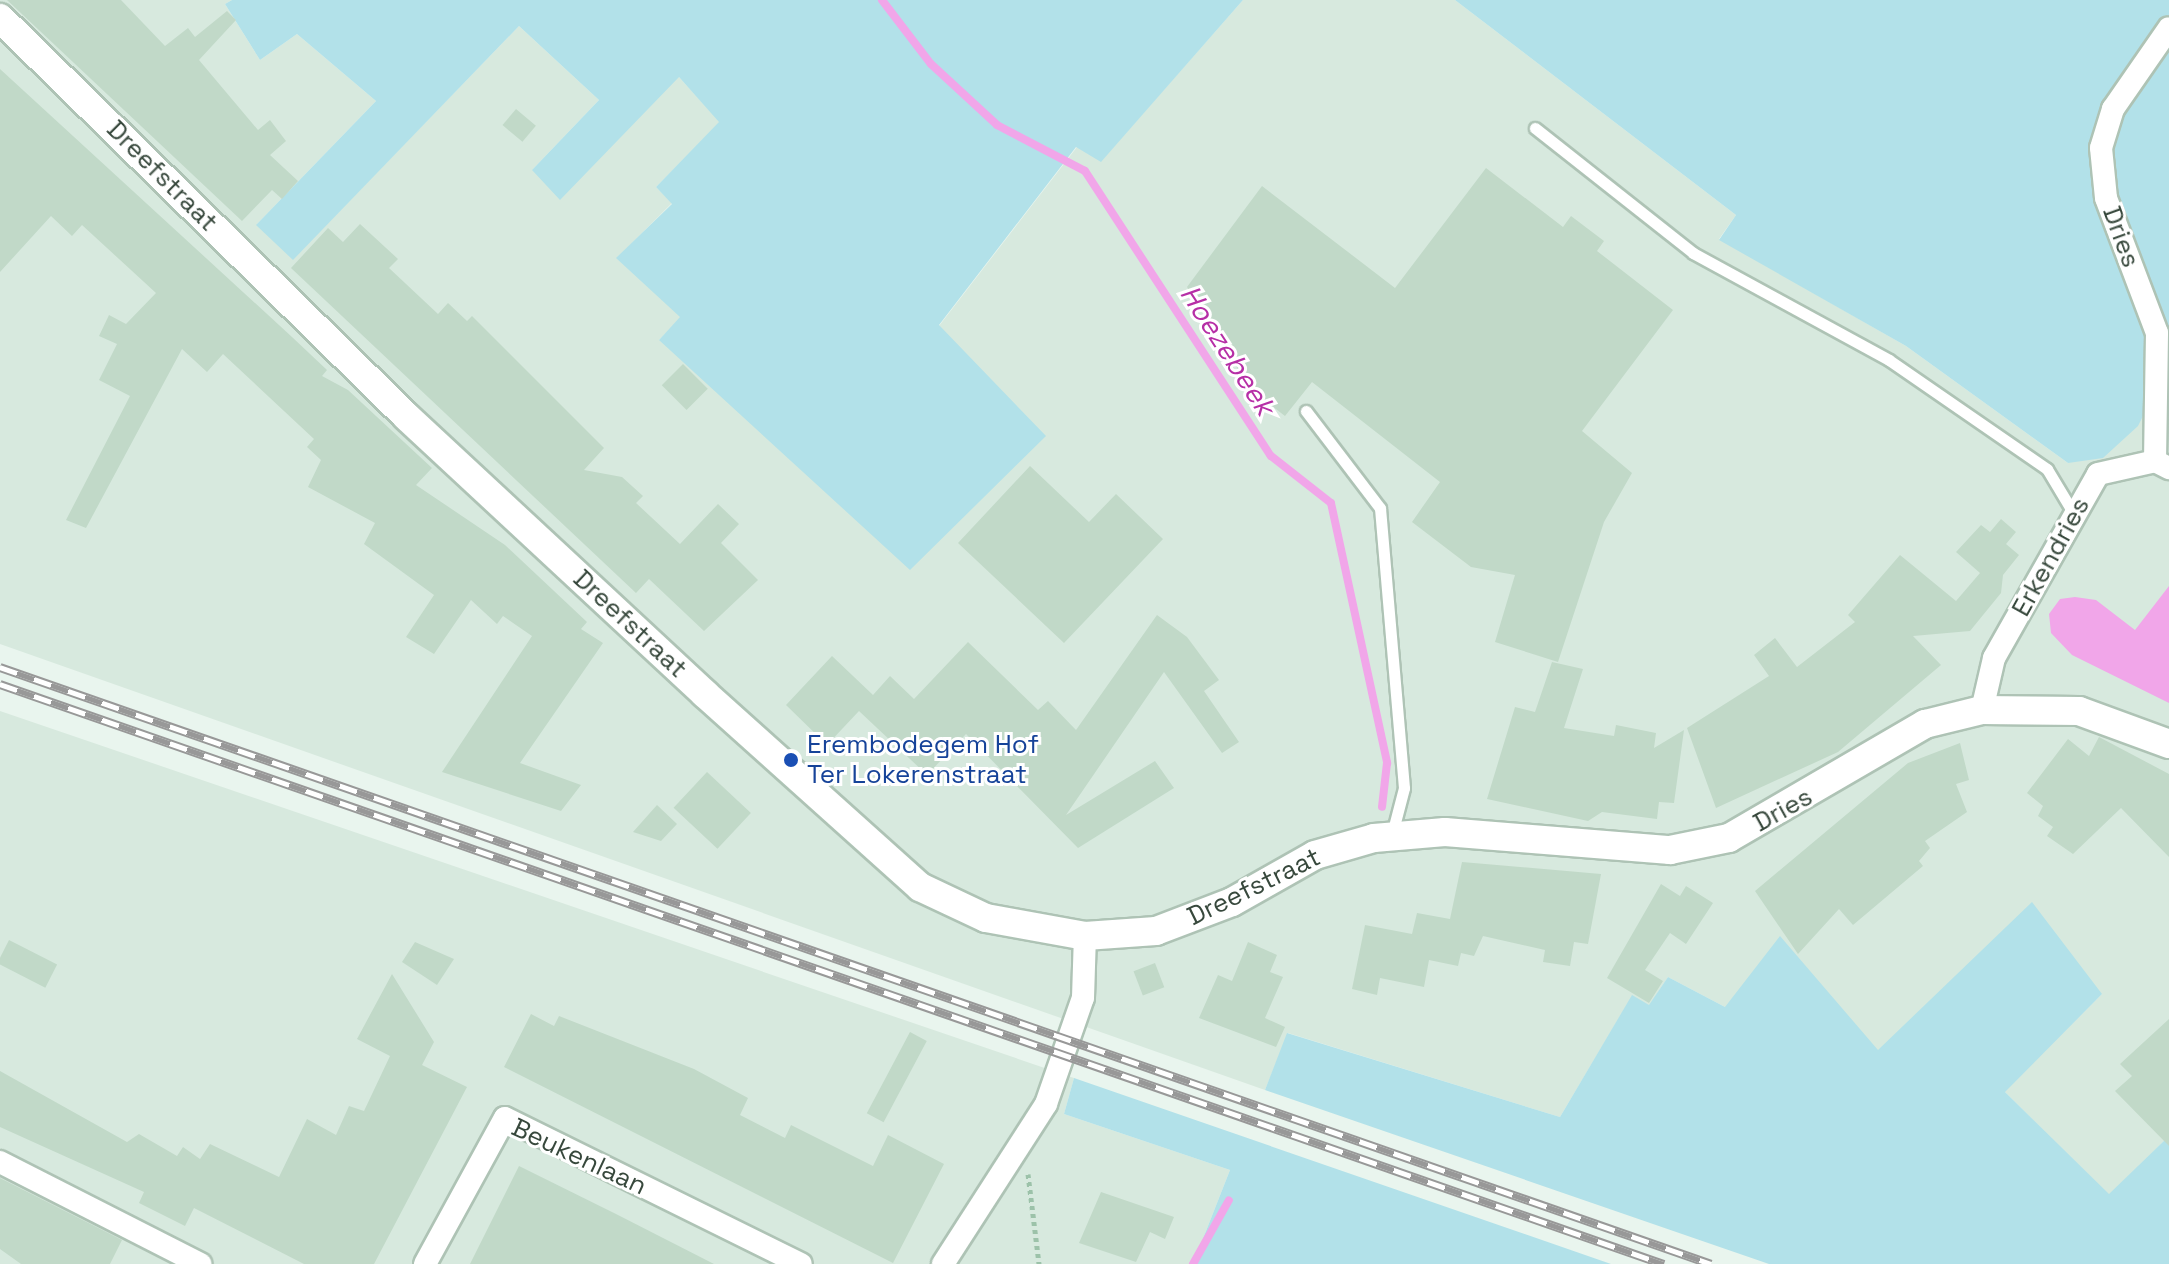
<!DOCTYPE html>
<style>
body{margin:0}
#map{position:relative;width:2169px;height:1264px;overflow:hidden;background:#e9f5ee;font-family:"Space Grotesk",sans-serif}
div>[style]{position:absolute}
.residential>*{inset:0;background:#d7e9de}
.green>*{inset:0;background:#b2e1e9}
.water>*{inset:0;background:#f1a6e9}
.stream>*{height:8px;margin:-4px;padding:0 4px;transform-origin:4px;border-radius:4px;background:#f1a6e9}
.building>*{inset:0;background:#c1d9c8;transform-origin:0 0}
.path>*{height:5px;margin-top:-2.5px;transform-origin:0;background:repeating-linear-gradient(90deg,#9cc2a9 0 4px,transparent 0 8px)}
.roads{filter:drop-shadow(2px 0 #aec3b5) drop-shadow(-2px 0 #aec3b5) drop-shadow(0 2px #aec3b5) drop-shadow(0 -2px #aec3b5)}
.service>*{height:11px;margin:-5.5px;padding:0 5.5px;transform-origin:5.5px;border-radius:5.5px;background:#fff}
.minor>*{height:22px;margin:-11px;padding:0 11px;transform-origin:11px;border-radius:11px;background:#fff}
.tertiary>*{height:28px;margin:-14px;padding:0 14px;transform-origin:14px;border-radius:14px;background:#fff}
.rail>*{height:9px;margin-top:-4.5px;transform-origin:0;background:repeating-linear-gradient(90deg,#fff 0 18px,#989898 0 36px);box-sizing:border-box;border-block:2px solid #989898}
.dots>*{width:22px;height:22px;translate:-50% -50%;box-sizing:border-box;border:4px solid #fff;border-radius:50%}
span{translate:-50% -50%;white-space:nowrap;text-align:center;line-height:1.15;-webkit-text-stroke:6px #fff;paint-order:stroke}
.street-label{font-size:26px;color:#37483c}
.transit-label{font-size:26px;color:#164399}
.left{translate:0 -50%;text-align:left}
.water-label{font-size:28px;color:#b62fa6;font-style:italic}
</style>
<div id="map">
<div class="residential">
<div style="clip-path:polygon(0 0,232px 0,225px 4px,260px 60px,297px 34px,376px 101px,257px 224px,293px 259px,519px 26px,599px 100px,532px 170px,678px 76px,720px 122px,656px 187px,672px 203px,617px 258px,681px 317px,659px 340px,939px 326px,1077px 147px,1101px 161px,1243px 0,1455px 0,1736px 215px,1719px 239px,1906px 346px,2068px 463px,2150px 394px,2169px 395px,2169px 1136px,2109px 1195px,2004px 1091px,2102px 994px,1878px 1051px,1725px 1007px,1668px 977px,1649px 1006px,1632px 996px,1560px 1117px,1288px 1033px,1265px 1090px,0 644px)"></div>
<div style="clip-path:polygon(0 711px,1074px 1078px,1064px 1114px,1230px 1170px,1193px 1264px,0 1264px)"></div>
</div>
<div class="green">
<div style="clip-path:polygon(232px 0,1243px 0,1101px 162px,1076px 147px,939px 325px,1046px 436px,910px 570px,659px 340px,680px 317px,616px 258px,672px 204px,656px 187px,719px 122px,679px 77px,560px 200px,532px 170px,599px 100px,519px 26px,293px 260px,256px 225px,376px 101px,297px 34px,260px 60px,225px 4px)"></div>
<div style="clip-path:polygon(1455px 0,2169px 0,2169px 15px,2100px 111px,2089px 148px,2103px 218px,2149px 344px,2147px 408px,2138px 426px,2103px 458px,2068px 463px,1906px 346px,1719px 240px,1736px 215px)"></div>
<div style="clip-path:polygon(2169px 43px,2169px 371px,2117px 202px,2110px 147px,2121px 111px)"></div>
<div style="clip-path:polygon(2032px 902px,2102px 994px,2005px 1092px,2109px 1194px,2169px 1136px,2169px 1264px,1769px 1264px,1265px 1090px,1287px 1033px,1560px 1117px,1632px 995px,1649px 1005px,1668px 977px,1725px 1007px,1780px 936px,1878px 1050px)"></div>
<div style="clip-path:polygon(1074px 1078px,1611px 1264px,1193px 1264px,1230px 1170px,1064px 1114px)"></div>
</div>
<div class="water">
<div style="clip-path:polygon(2169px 586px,2169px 703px,2072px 655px,2051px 633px,2049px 614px,2060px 599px,2075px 597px,2096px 600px,2135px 630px)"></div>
</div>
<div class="stream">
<div style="left:882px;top:0;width:81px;rotate:52.6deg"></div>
<div style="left:931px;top:64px;width:90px;rotate:42.7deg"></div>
<div style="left:997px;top:125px;width:99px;rotate:27.6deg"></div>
<div style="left:1085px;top:171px;width:340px;rotate:56.9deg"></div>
<div style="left:1271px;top:456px;width:76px;rotate:38.1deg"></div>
<div style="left:1331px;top:503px;width:266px;rotate:77.8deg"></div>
<div style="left:1387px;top:763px;width:44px;rotate:96.5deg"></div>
<div style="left:1193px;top:1264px;width:73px;rotate:-60.6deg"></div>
</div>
<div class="building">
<div style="clip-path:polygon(7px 0,121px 0,165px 46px,188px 28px,195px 37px,227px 11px,236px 20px,199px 60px,258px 130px,270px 120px,286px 141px,270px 155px,298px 181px,282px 199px,272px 190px,242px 221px)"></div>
<div style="clip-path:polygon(0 69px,292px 337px,327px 370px,322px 376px,348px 390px,432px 468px,416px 485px,505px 545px,587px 622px,581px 629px,603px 643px,520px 763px,581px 785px,561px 811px,442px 772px,532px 636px,503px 616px,497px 624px,471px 600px,434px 654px,406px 637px,434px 595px,364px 544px,375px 523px,308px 487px,321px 460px,307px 447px,314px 439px,223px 354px,207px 372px,182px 349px,86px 528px,66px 520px,130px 396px,99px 380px,117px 344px,99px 336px,109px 315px,126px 324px,156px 293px,82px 225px,72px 236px,51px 216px,0 272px)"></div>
<div style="left:516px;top:109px;width:26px;height:21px;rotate:40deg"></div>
<div style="clip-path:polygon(1486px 168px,1563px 227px,1571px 216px,1604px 241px,1597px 251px,1673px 310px,1582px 431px,1632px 473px,1604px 522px,1558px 662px,1495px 642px,1515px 575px,1471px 567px,1412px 522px,1440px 482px,1312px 382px,1285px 416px,1250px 389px,1187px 287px,1262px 186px,1395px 288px)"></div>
<div style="clip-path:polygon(360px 224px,398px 259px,389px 268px,438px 314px,448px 303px,467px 321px,472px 316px,604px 448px,584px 470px,622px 477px,643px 496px,636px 503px,680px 544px,718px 504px,739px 524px,721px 543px,758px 580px,704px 631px,649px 579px,636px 593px,291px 268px,328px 228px,343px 242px)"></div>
<div style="left:683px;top:364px;width:35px;height:30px;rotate:45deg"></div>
<div style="clip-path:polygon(1030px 466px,1089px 522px,1116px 494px,1163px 539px,1064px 643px,958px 543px)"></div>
<div style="clip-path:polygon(2001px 519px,2016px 532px,2006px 544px,2019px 555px,2003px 575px,2001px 593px,1970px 631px,1913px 636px,1941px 665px,1838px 752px,1716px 808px,1687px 728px,1769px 676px,1754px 655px,1775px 638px,1797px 667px,1855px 622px,1848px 615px,1900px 555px,1956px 601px,1980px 573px,1956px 552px,1981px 525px,1990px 532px)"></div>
<div style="clip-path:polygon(1157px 615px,1187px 637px,1219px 680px,1204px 691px,1239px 742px,1222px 753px,1164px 672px,1066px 815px,1155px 761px,1174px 788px,1078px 848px,966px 734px,927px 775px,859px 711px,827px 745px,786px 705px,832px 656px,873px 695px,890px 676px,914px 699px,968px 642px,1038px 710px,1048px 701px,1076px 730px)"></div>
<div style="clip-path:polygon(1552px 662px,1583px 669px,1564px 728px,1614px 736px,1616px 725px,1656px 733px,1654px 748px,1684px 730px,1674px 803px,1659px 802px,1657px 819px,1602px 812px,1588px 821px,1487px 799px,1515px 707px,1535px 712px)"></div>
<div style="clip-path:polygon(2099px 737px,2169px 774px,2169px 857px,2121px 808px,2073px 854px,2047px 836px,2053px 827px,2038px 816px,2043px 806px,2027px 793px,2068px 739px,2089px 756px)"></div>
<div style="clip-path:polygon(1960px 743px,1969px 780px,1956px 784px,1967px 812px,1925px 841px,1930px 848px,1919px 861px,1923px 866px,1853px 925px,1839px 909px,1798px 954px,1755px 891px,1908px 763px)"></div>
<div style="left:707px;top:772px;width:60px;height:49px;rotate:43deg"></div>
<div style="clip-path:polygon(657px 805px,677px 824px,661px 841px,633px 832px)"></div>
<div style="clip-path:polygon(1462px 862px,1601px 874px,1588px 944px,1574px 942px,1570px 966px,1543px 962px,1545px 950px,1483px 936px,1474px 956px,1461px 953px,1458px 966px,1429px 960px,1424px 987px,1380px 978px,1377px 995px,1352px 989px,1365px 925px,1412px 934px,1417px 913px,1450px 919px)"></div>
<div style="clip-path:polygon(1661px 884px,1680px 896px,1686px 886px,1713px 903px,1686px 944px,1670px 933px,1645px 970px,1663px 981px,1649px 1003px,1607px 978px)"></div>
<div style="left:9px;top:940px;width:54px;height:26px;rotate:27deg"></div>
<div style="clip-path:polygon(415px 942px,454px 959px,437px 985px,402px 962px)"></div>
<div style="clip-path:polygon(1248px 942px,1277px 955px,1270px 972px,1283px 977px,1265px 1018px,1285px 1027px,1276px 1047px,1199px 1018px,1218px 975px,1232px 981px)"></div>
<div style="left:1155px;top:963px;width:26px;height:23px;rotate:69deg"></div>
<div style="clip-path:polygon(392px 974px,434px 1042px,422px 1065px,467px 1087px,374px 1264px,304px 1264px,194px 1208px,185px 1226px,139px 1203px,144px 1192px,0 1127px,0 1071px,127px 1142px,139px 1134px,177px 1156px,183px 1147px,200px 1159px,210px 1144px,279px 1177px,307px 1119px,336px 1135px,349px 1106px,364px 1111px,390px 1056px,357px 1039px)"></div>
<div style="clip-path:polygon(531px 1014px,554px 1026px,559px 1016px,694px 1069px,748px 1098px,740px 1115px,785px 1138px,791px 1125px,873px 1166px,888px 1135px,944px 1164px,893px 1263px,504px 1067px)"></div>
<div style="clip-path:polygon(2169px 1019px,2169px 1146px,2115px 1091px,2132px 1076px,2120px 1064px)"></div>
<div style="left:910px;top:1032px;width:19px;height:92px;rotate:28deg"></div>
<div style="clip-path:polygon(519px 1166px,616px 1214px,714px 1264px,470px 1264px)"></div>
<div style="clip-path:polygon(0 1178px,122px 1240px,110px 1264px,21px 1264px,0 1249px)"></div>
<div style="clip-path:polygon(1101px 1192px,1174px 1217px,1165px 1239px,1150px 1232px,1136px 1262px,1079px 1243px)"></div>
</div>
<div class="path">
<div style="left:1028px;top:1174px;width:91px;rotate:83deg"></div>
</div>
<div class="roads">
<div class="service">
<div style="left:1535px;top:128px;width:201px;rotate:38.3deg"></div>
<div style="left:1693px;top:253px;width:223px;rotate:28.6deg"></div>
<div style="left:1889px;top:360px;width:192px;rotate:34.6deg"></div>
<div style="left:2047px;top:469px;width:52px;rotate:59deg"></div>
<div style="left:1306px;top:411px;width:122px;rotate:52.7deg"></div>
<div style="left:1380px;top:508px;width:281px;rotate:85.1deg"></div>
<div style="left:1404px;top:788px;width:48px;rotate:104.6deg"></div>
</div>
<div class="minor">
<div style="left:2155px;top:461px;width:128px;rotate:-89.1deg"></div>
<div style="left:2157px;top:333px;width:144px;rotate:-110.7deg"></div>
<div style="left:2106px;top:198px;width:50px;rotate:-95.7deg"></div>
<div style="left:2101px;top:148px;width:41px;rotate:-72.9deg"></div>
<div style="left:2113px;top:109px;width:98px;rotate:-55.3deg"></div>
<div style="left:1982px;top:710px;width:53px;rotate:-77deg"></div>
<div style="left:1994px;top:658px;width:211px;rotate:-60.5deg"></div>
<div style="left:2098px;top:474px;width:58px;rotate:-12.8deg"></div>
<div style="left:2155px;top:461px;width:16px;rotate:27deg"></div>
<div style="left:0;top:1162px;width:225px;rotate:27deg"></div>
<div style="left:425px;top:1264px;width:166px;rotate:-61.3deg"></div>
<div style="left:505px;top:1118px;width:330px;rotate:26.3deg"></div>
<div style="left:943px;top:1264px;width:190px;rotate:-57.2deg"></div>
<div style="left:1046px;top:1104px;width:112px;rotate:-70.8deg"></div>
<div style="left:1083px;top:998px;width:62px;rotate:-88.2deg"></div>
</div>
<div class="tertiary">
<div style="left:0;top:18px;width:570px;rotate:44.43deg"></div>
<div style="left:407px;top:417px;width:407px;rotate:42.9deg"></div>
<div style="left:705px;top:694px;width:289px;rotate:41.9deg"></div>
<div style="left:920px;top:887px;width:73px;rotate:25.2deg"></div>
<div style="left:986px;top:918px;width:101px;rotate:10.3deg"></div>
<div style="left:1085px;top:936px;width:71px;rotate:-4deg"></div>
<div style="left:1156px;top:931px;width:81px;rotate:-20.9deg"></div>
<div style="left:1232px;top:902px;width:95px;rotate:-29.5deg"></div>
<div style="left:1315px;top:855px;width:61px;rotate:-16.1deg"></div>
<div style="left:1374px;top:838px;width:71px;rotate:-4.8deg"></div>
<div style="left:1445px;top:832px;width:226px;rotate:4.6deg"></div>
<div style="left:1670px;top:850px;width:60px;rotate:-11.5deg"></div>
<div style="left:1729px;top:838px;width:227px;rotate:-30.2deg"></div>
<div style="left:1925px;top:724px;width:59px;rotate:-13.8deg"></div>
<div style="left:1982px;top:710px;width:97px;rotate:0.6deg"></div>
<div style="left:2079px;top:711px;width:96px;rotate:20.1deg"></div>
</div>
</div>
<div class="rail">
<div style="left:0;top:667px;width:1812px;rotate:19.23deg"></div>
<div style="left:0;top:684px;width:1762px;rotate:19.22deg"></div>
</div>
<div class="dots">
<div style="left:791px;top:760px;background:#1a4fb4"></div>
</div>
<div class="street-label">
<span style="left:162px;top:176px;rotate:45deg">Dreefstraat</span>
<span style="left:2121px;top:237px;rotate:70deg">Dries</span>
<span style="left:2051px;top:557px;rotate:-61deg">Erkendries</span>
<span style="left:630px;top:624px;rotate:43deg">Dreefstraat</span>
<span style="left:1783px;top:810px;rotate:-29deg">Dries</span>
<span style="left:1254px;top:887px;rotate:-26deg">Dreefstraat</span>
<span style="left:579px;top:1157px;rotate:25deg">Beukenlaan</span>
</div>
<div class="transit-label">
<span class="left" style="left:807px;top:760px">Erembodegem Hof<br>Ter Lokerenstraat</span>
</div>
<div class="water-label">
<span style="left:1228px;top:350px;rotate:57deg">Hoezebeek</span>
</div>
</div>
